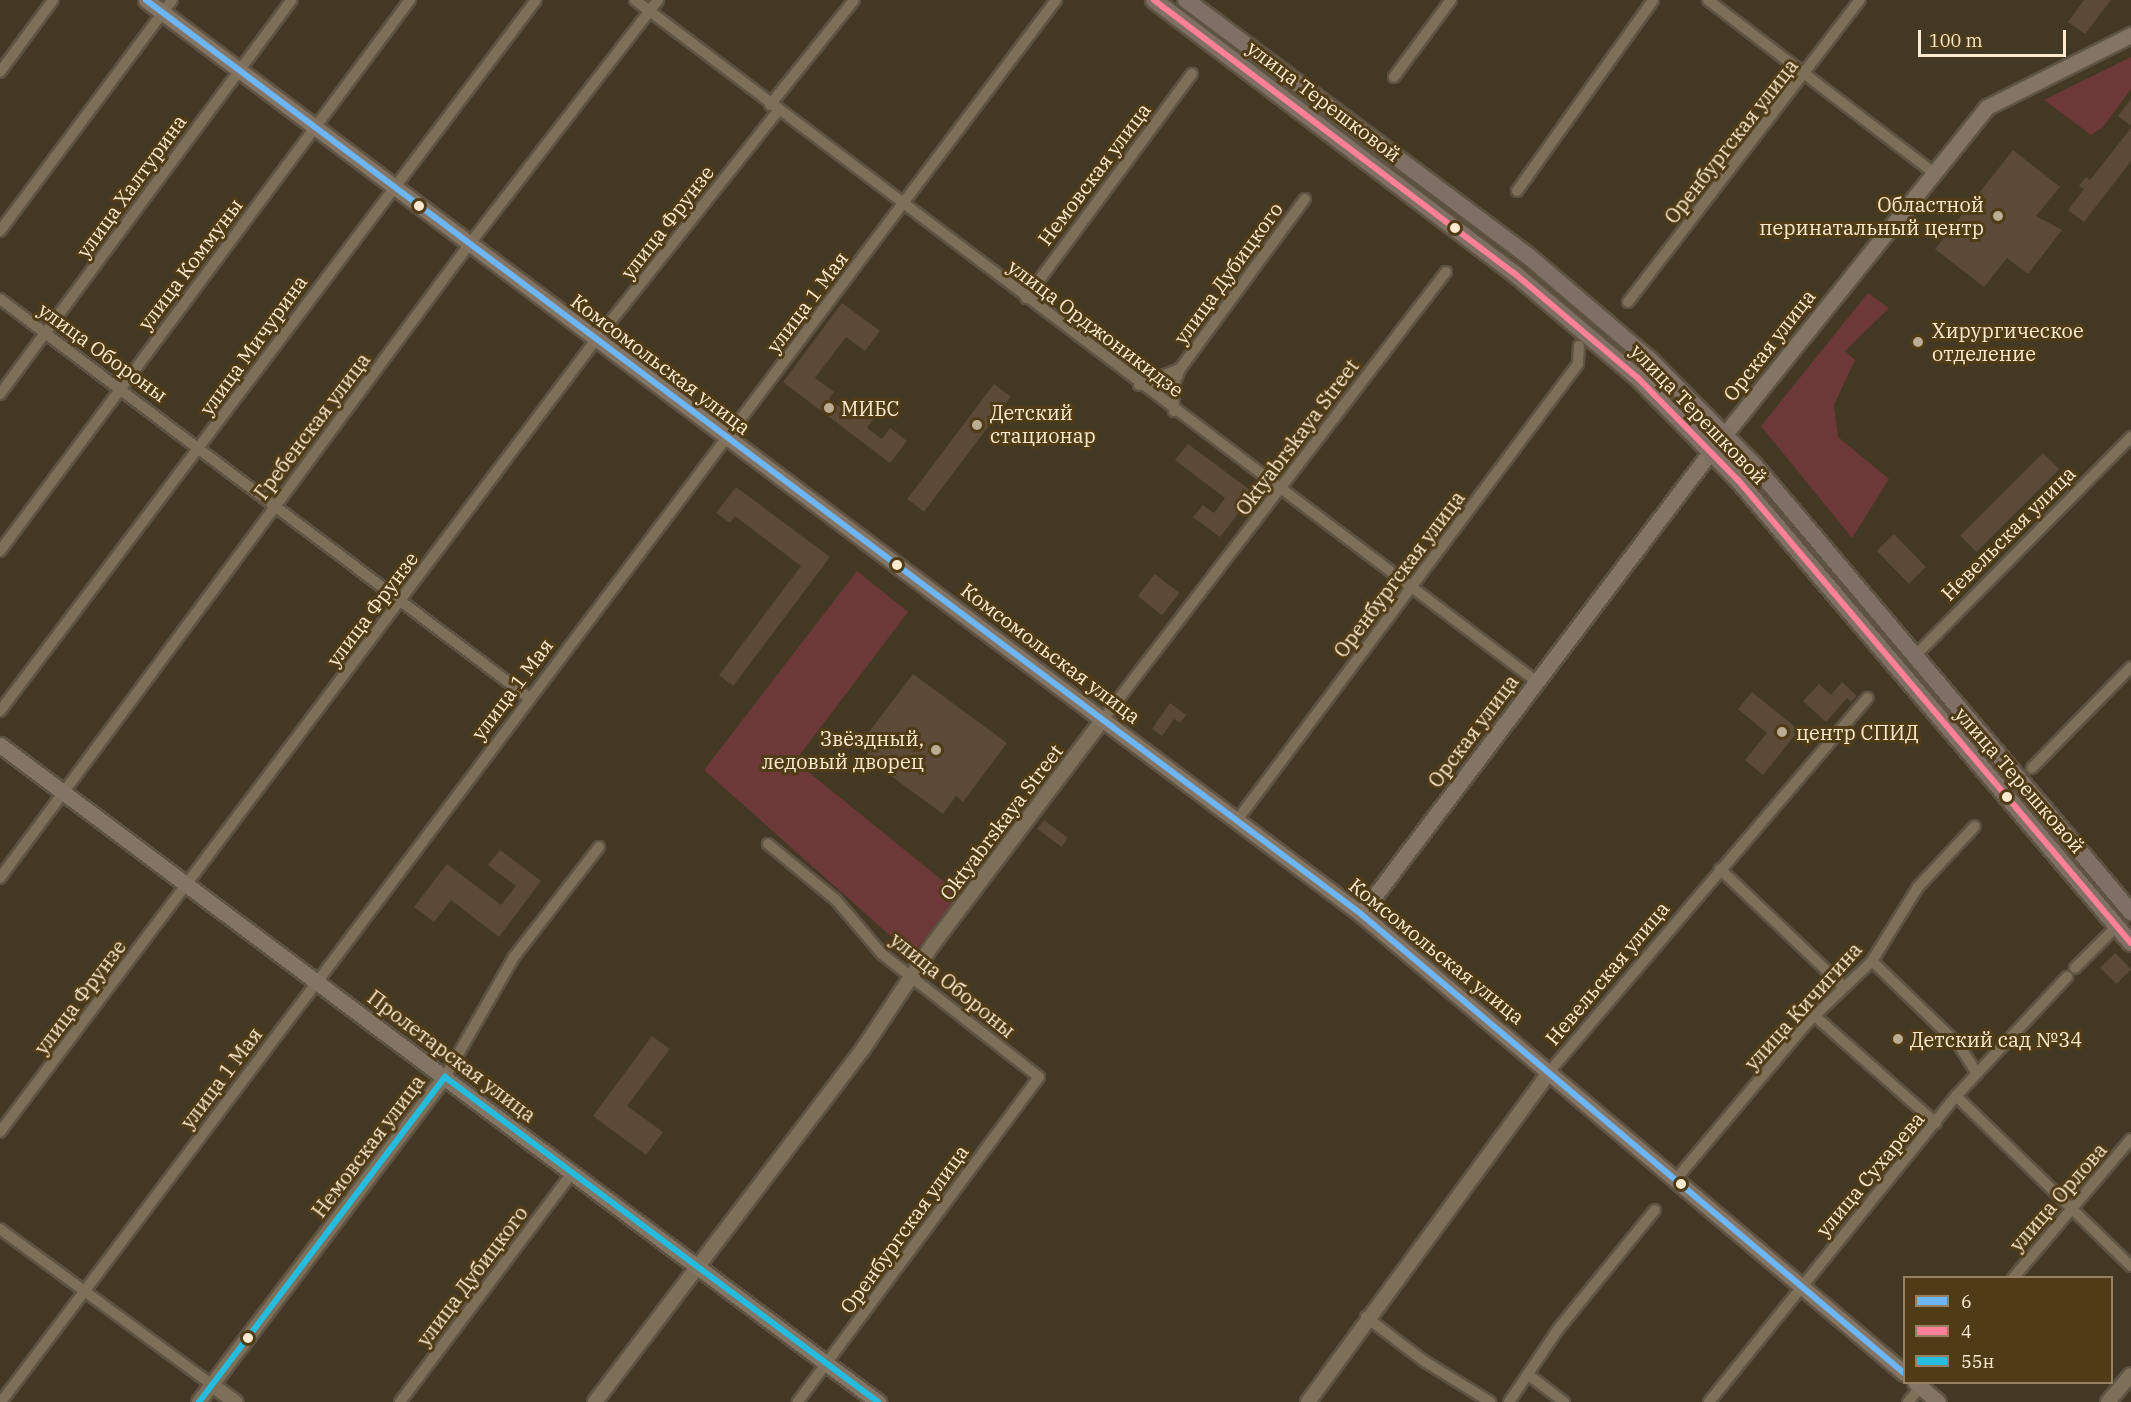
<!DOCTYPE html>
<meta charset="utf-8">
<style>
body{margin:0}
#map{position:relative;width:2131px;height:1402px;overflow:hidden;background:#433824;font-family:"IBM Plex Serif",serif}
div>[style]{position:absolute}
.green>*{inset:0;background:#6d3838}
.building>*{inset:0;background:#5b4a37;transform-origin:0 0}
.roads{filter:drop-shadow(2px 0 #5e5342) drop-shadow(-2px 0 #5e5342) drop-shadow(0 2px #5e5342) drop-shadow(0 -2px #5e5342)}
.minor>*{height:10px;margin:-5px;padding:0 5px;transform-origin:5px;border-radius:5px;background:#7e6f58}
.tertiary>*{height:14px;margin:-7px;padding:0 7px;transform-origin:7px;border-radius:7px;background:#7e6f58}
.secondary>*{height:15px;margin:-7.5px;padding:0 7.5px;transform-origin:7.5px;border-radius:7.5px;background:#847464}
.primary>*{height:16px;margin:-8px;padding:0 8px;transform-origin:8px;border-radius:8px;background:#7f6f64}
.bus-1>*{height:6px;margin:-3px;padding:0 3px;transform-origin:3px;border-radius:3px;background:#6db6f5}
.bus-2>*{height:6px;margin:-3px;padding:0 3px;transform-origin:3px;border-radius:3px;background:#ff8098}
.bus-3>*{height:6px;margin:-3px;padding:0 3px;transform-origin:3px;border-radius:3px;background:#26bcdd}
.dots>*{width:16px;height:16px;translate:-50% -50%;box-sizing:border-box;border:3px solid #503b17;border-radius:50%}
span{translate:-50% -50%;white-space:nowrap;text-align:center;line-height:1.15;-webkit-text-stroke:6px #503b17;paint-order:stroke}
.street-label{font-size:20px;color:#fcead0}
.poi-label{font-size:20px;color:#fcead0}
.right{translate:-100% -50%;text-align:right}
.left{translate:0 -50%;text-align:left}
.legend{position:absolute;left:1903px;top:1276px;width:210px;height:108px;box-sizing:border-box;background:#503b17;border:2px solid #958161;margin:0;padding:8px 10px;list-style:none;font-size:18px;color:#fcead0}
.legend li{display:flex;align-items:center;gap:12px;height:30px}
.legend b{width:30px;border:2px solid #958161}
.scale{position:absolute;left:1918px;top:30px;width:148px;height:27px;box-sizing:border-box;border:3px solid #fcead0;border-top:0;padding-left:8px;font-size:18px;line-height:21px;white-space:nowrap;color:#fcead0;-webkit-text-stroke:4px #503b17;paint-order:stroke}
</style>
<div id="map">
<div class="green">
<div style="clip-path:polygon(2131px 57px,2131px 89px,2103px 127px,2091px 135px,2044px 100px)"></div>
<div style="clip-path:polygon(1868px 293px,1889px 308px,1845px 351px,1855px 360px,1834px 405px,1838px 437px,1889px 479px,1852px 538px,1761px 426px)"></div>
<div style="clip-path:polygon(857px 571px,908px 612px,795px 761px,959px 894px,912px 955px,704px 770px)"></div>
</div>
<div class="building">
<div style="clip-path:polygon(2084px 0,2111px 0,2085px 34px,2068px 22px)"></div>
<div style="clip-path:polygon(2131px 99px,2131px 126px,2118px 116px)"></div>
<div style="clip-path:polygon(2131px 128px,2131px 161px,2084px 222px,2068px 210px,2084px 189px,2079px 186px,2086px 177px,2090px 180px)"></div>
<div style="clip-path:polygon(2013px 150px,2060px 187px,2036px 216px,2062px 230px,2028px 274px,2007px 258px,1984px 287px,1935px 249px)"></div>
<div style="clip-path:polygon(842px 303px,880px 331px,865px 351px,846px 337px,815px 378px,834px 392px,829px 399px,856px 419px,863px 410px,874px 418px,867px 428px,882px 439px,890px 428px,907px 441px,890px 463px,783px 382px)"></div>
<div style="left:994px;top:384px;width:21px;height:144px;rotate:37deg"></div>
<div style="clip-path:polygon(1188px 444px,1254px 493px,1220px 537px,1193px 517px,1203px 505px,1214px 513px,1225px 498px,1175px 460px)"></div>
<div style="left:2043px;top:453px;width:23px;height:117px;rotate:45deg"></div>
<div style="clip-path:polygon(736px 487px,830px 557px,733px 686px,719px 675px,801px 566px,735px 516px,730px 523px,716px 513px)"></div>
<div style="left:1894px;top:534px;width:46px;height:24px;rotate:46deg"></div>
<div style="left:1155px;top:574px;width:31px;height:28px;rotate:38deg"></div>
<div style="clip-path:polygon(913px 674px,1007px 743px,963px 802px,956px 796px,943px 814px,865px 757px,878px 739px,869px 732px)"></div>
<div style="clip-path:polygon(1842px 682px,1857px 696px,1851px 702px,1847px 698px,1826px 722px,1803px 701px,1819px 684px,1831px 695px)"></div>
<div style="clip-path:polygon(1752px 692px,1799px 730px,1763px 775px,1745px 760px,1767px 733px,1738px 709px)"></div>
<div style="clip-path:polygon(1170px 703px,1186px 715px,1180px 723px,1174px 719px,1162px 736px,1152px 729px)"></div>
<div style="left:1044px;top:820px;width:30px;height:11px;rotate:37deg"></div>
<div style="clip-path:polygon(500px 850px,541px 881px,499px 937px,451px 900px,434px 922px,414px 907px,447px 864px,501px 905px,516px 886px,488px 865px)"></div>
<div style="left:2115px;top:953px;width:23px;height:21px;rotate:45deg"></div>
<div style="clip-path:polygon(652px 1036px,670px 1049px,627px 1106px,663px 1132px,646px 1155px,593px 1116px)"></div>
</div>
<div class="roads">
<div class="minor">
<div style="left:635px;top:0;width:1131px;rotate:37.09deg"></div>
<div style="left:1708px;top:0;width:283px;rotate:37.4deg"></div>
<div style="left:0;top:72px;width:89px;rotate:-53.6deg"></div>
<div style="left:1394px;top:77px;width:96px;rotate:-53.5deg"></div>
<div style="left:770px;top:105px;width:134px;rotate:-51.3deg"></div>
<div style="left:1517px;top:191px;width:234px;rotate:-54.5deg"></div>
<div style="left:0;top:231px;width:288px;rotate:-53.3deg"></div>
<div style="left:1026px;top:298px;width:279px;rotate:-53.5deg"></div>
<div style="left:0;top:299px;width:661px;rotate:37.01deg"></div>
<div style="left:1628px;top:302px;width:381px;rotate:-52.5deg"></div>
<div style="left:1139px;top:385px;width:44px;rotate:-21.3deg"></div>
<div style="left:0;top:394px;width:490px;rotate:-53.5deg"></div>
<div style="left:1174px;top:411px;width:24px;rotate:-92deg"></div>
<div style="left:1173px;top:387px;width:19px;rotate:-69deg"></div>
<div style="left:1180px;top:369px;width:211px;rotate:-53.7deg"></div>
<div style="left:0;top:551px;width:687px;rotate:-53.35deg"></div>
<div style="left:1914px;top:657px;width:309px;rotate:-45.4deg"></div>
<div style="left:0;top:711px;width:890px;rotate:-52.99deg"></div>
<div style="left:1104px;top:718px;width:562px;rotate:-52.52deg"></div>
<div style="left:2032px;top:768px;width:141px;rotate:-45.6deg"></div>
<div style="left:1238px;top:819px;width:568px;rotate:-53.23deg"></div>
<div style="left:1578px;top:364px;width:18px;rotate:-87deg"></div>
<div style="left:768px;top:844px;width:88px;rotate:39.5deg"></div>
<div style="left:836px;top:900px;width:71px;rotate:49.6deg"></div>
<div style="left:882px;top:954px;width:199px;rotate:38.1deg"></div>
<div style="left:1039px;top:1077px;width:405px;rotate:126.6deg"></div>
<div style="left:1720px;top:869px;width:171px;rotate:43.6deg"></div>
<div style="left:0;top:878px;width:786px;rotate:-53.48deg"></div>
<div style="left:468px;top:246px;width:311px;rotate:-52.3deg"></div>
<div style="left:1872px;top:961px;width:121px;rotate:44deg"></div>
<div style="left:1959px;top:1045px;width:32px;rotate:58deg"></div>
<div style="left:2075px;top:968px;width:58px;rotate:-45deg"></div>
<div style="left:1816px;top:1017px;width:160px;rotate:41.5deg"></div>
<div style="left:1550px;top:1071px;width:490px;rotate:-49.6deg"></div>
<div style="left:445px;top:1077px;width:138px;rotate:-60.1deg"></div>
<div style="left:514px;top:957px;width:139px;rotate:-52.3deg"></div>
<div style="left:1956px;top:1096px;width:244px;rotate:44.2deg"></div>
<div style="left:0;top:1132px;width:990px;rotate:-53.05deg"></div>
<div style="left:595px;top:341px;width:294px;rotate:-51.5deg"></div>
<div style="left:1676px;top:1179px;width:204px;rotate:-50deg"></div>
<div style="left:1807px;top:1023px;width:90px;rotate:-43.6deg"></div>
<div style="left:1872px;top:961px;width:87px;rotate:-58.1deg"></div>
<div style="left:1918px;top:887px;width:83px;rotate:-46.9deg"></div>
<div style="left:0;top:1229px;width:263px;rotate:36.3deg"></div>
<div style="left:2013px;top:1278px;width:182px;rotate:-49.7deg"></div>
<div style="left:1366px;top:1317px;width:73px;rotate:37.2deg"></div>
<div style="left:1424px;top:1361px;width:78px;rotate:31.8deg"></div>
<div style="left:1530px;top:1376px;width:43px;rotate:37.4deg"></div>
<div style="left:1px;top:1402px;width:1755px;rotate:-53.04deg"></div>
<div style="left:400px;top:1402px;width:288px;rotate:-53.1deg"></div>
<div style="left:1509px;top:1402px;width:89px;rotate:-56deg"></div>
<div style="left:1559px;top:1328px;width:152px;rotate:-50.9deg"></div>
<div style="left:1709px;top:1402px;width:393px;rotate:-51.1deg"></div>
<div style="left:1956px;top:1096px;width:163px;rotate:-47deg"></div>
<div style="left:1908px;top:1402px;width:25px;rotate:-50deg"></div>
</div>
<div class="tertiary">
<div style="left:212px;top:1385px;width:29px;rotate:36deg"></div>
<div style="left:199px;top:1402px;width:408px;rotate:-52.9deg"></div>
<div style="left:595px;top:1402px;width:443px;rotate:-52.8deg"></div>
<div style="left:863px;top:1049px;width:126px;rotate:-56.3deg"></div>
<div style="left:933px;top:944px;width:283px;rotate:-52.9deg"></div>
<div style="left:1308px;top:1402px;width:410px;rotate:-53.8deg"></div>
<div style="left:2108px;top:1402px;width:35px;rotate:-50deg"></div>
</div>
<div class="secondary">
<div style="left:146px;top:0;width:1520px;rotate:36.95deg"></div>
<div style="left:1361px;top:914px;width:711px;rotate:40.21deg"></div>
<div style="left:1725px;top:434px;width:419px;rotate:-51.3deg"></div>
<div style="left:1987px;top:107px;width:161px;rotate:-26.6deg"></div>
<div style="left:0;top:745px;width:1097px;rotate:36.81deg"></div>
<div style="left:1361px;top:914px;width:580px;rotate:-52.91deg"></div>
<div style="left:1915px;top:1382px;width:30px;rotate:41deg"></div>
</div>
<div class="primary">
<div style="left:1154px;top:0;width:452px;rotate:37.2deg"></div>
<div style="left:1514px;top:273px;width:162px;rotate:40.3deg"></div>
<div style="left:1638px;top:378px;width:143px;rotate:45.6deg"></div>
<div style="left:1738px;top:480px;width:607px;rotate:49.68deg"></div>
<div style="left:1186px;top:0;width:426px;rotate:36.8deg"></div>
<div style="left:1527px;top:255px;width:163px;rotate:40.5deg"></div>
<div style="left:1651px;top:361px;width:146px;rotate:45.3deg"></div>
<div style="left:1754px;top:465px;width:585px;rotate:49.86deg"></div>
</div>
</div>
<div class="bus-1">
<div style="left:146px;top:0;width:1520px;rotate:36.95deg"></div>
<div style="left:1361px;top:914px;width:711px;rotate:40.21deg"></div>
</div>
<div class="bus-2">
<div style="left:1154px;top:0;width:452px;rotate:37.2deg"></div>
<div style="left:1514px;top:273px;width:162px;rotate:40.3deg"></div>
<div style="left:1638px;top:378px;width:143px;rotate:45.6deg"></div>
<div style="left:1738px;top:480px;width:607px;rotate:49.68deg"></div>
</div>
<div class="bus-3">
<div style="left:199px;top:1402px;width:408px;rotate:-52.9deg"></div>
<div style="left:445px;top:1077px;width:541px;rotate:36.89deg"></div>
</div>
<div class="dots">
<div style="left:419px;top:206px;background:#fcead0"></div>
<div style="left:1998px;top:216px;background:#bbac94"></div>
<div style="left:1455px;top:228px;background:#fcead0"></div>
<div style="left:1918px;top:342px;background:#bbac94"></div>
<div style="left:829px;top:408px;background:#bbac94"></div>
<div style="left:977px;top:425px;background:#bbac94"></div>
<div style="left:897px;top:565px;background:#fcead0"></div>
<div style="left:1782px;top:732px;background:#bbac94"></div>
<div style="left:936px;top:750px;background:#bbac94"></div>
<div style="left:2007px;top:797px;background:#fcead0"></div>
<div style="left:1898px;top:1039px;background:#bbac94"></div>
<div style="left:1681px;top:1184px;background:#fcead0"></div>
<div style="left:248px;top:1338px;background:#fcead0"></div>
</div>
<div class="street-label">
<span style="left:1324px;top:101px;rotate:37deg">улица Терешковой</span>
<span style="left:1731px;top:141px;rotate:-52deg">Оренбургская улица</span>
<span style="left:1094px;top:174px;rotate:-53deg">Немовская улица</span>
<span style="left:131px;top:186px;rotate:-54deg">улица Халтурина</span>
<span style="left:667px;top:222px;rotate:-52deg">улица Фрунзе</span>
<span style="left:190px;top:264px;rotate:-53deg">улица Коммуны</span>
<span style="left:1228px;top:273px;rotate:-54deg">улица Дубицкого</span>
<span style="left:807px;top:302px;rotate:-53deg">улица 1 Мая</span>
<span style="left:1096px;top:328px;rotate:37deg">улица Орджоникидзе</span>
<span style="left:253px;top:345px;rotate:-54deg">улица Мичурина</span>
<span style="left:1769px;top:345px;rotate:-52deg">Орская улица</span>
<span style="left:103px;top:352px;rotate:36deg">улица Обороны</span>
<span style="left:661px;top:364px;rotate:37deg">Комсомольская улица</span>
<span style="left:1699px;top:414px;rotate:46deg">улица Терешковой</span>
<span style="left:312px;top:426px;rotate:-53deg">Гребенская улица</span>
<span style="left:1297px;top:437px;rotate:-53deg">Oktyabrskaya Street</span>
<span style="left:2008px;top:533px;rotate:-45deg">Невельская улица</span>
<span style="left:1399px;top:574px;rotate:-53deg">Оренбургская улица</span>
<span style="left:372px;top:609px;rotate:-53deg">улица Фрунзе</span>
<span style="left:1051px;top:653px;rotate:37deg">Комсомольская улица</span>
<span style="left:512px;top:689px;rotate:-53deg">улица 1 Мая</span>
<span style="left:1473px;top:731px;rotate:-53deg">Орская улица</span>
<span style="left:2020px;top:780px;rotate:49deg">улица Терешковой</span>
<span style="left:1001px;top:822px;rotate:-53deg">Oktyabrskaya Street</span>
<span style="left:1437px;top:951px;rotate:39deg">Комсомольская улица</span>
<span style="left:1607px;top:973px;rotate:-50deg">Невельская улица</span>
<span style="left:953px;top:985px;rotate:39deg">улица Обороны</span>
<span style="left:80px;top:997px;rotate:-53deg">улица Фрунзе</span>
<span style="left:1803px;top:1006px;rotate:-48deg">улица Кичигина</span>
<span style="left:452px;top:1056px;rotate:37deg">Пролетарская улица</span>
<span style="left:221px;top:1078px;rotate:-53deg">улица 1 Мая</span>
<span style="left:368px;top:1146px;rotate:-53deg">Немовская улица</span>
<span style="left:1870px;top:1174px;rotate:-50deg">улица Сухарева</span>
<span style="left:2058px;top:1197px;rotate:-49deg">улица Орлова</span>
<span style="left:904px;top:1229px;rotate:-54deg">Оренбургская улица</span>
<span style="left:472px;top:1276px;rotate:-53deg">улица Дубицкого</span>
</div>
<div class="poi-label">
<span class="right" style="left:1984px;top:216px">Областной<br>перинатальный центр</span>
<span class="left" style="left:1932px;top:342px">Хирургическое<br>отделение</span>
<span class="left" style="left:841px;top:408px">МИБС</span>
<span class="left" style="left:990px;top:424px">Детский<br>стационар</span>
<span class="left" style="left:1796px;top:732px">центр СПИД</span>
<span class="right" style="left:924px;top:750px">Звёздный,<br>ледовый дворец</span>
<span class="left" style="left:1910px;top:1039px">Детский сад №34</span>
</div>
<ul class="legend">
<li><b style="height:8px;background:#6db6f5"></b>6</li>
<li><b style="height:8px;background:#ff8098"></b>4</li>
<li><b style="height:8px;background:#26bcdd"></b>55н</li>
</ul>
<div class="scale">100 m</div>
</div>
